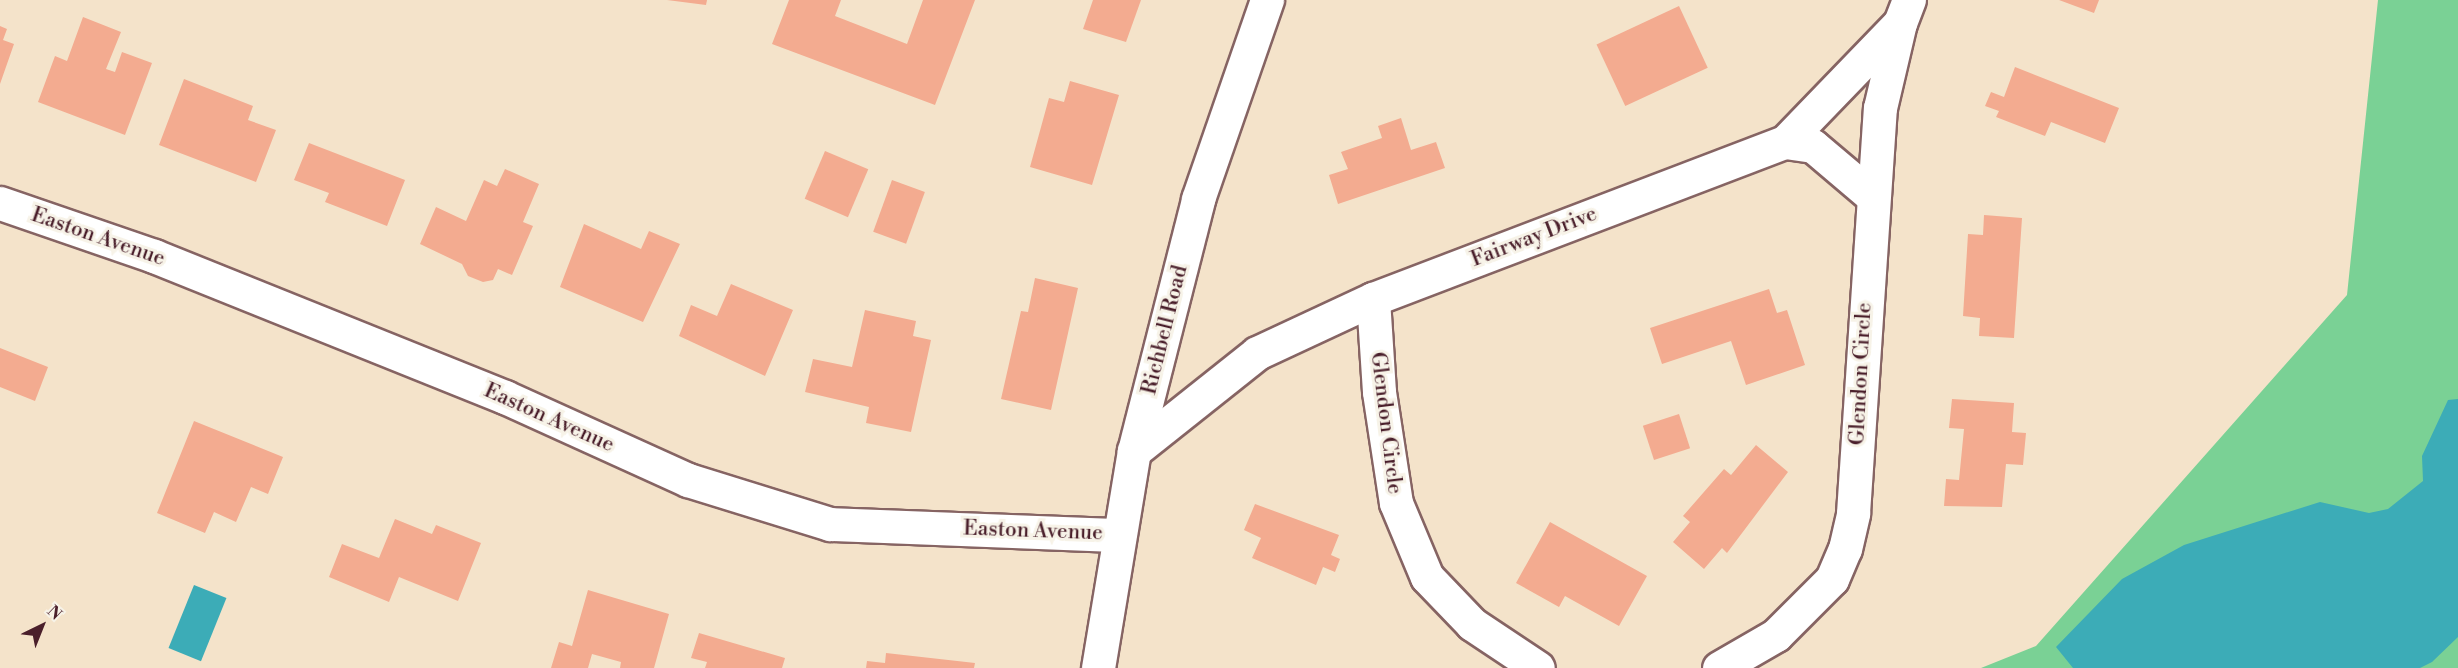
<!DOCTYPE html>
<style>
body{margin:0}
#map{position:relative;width:2458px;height:668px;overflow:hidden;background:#f4e3ca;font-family:"Libre Bodoni",serif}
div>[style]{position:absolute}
.green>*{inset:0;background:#7ad195}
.water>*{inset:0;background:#3cacb7;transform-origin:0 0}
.building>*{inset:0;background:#f3ab90;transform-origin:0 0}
.roads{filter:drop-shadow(2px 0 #866463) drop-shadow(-2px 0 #866463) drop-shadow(0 2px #866463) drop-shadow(0 -2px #866463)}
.street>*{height:33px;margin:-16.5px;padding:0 16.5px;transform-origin:16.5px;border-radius:16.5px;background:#fff}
span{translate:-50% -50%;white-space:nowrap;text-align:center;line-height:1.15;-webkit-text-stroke:6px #f7f3e8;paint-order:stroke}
.street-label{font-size:21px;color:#4a1f2b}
.north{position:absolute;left:12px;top:596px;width:60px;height:60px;-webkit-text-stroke:4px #f7f3e8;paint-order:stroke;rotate:43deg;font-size:16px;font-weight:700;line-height:24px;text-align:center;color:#4a1f2b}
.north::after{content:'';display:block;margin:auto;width:21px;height:27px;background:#4a1f2b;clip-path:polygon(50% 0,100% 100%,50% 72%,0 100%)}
</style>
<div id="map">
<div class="green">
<div style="clip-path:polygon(2378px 0,2458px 0,2458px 668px,1981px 668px,2036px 646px,2347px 295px)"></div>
</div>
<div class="water">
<div style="clip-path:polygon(2458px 399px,2458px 637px,2432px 662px,2420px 668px,2073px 668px,2056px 647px,2122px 579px,2184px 545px,2320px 502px,2369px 513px,2388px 509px,2423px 481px,2422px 456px,2448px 400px)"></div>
<div style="left:194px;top:585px;width:35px;height:68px;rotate:22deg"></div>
</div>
<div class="building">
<div style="clip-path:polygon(667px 0,707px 0,706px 5px)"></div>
<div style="clip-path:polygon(789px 0,841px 0,835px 16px,907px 44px,923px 0,975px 0,935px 105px,772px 44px)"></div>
<div style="clip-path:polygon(1093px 0,1141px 0,1126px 42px,1083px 29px)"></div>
<div style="clip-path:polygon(2059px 0,2099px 0,2094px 13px)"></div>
<div style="left:1679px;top:6px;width:68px;height:91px;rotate:65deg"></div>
<div style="clip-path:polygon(83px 17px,121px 32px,106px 69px,115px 72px,122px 52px,152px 63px,125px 135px,38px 102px,55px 56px,67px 61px)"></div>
<div style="clip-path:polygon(0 26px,7px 29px,3px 40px,14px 44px,0 84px)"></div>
<div style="clip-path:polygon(2015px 67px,2119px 108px,2105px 143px,2051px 122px,2045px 136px,1996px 117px,1999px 111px,1985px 106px,1991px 92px,2004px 97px)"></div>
<div style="clip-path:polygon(184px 79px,253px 106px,248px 120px,276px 130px,256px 182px,159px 145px)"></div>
<div style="clip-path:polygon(1070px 81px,1119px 95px,1092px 185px,1030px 167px,1049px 98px,1064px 102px)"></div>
<div style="clip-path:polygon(1401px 118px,1411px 150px,1436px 142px,1445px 168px,1338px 204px,1329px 175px,1348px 169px,1341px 152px,1382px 138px,1378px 126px)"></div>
<div style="clip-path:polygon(309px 143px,405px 180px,387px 226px,325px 202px,329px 193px,294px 180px)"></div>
<div style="left:825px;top:151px;width:47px;height:52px;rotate:23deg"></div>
<div style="clip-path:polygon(505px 169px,539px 184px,523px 222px,533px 226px,512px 275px,498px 269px,493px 280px,483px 282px,468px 276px,462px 264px,420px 244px,436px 207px,466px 221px,484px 180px,497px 186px)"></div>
<div style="left:892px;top:180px;width:35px;height:55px;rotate:20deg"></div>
<div style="clip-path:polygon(1984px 215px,2022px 218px,2014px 338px,1979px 336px,1980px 318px,1963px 316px,1968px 234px,1983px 235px)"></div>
<div style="clip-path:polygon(584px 224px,641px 249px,649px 231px,680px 244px,643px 322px,560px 287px)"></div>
<div style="clip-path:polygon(1035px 278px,1078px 288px,1051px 410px,1001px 399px,1021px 311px,1028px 312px)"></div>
<div style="clip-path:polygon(731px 284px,793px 310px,765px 376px,679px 336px,691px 305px,717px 316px)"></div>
<div style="clip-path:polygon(1769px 289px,1777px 313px,1787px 310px,1805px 365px,1746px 385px,1731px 341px,1662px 364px,1650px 328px)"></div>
<div style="clip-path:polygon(865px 310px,916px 321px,913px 336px,931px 340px,911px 432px,866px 423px,869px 407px,805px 392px,813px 359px,852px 367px)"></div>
<div style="clip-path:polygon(0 348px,48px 367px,35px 401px,0 387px)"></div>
<div style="clip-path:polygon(1952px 399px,2014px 403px,2012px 432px,2026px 433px,2023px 465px,2006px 464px,2002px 507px,1944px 506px,1946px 479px,1959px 480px,1964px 429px,1949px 428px)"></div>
<div style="left:1679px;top:414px;width:36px;height:38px;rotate:72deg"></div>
<div style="clip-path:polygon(194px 421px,283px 457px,268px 494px,251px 487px,236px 522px,214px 512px,205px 533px,157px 513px)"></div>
<div style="clip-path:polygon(1756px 445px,1788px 472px,1727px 553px,1722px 548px,1704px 569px,1673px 542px,1690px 522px,1683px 516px,1724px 469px,1731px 475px)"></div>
<div style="clip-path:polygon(1255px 504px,1339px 535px,1331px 555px,1340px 559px,1335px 572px,1323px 567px,1316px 585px,1252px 558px,1261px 538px,1244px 530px)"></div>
<div style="clip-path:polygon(395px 519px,432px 534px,436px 525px,481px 543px,458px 601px,399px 577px,389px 602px,329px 577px,342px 544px,379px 558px)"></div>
<div style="clip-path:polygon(1550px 522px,1647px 576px,1619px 626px,1565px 596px,1559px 607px,1516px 583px)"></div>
<div style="clip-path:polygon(588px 590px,669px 614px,654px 668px,620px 668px,621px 662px,592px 654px,588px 668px,551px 668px,559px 642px,572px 646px)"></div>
<div style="clip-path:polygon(699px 633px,785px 658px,782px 668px,705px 668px,707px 662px,691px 658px)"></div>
<div style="clip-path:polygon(886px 653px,975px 663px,974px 668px,866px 668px,867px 661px,885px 663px)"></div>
</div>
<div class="roads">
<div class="street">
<div style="left:1785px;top:142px;width:28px;rotate:8deg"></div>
<div style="left:1813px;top:146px;width:76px;rotate:40.2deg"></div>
<div style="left:0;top:203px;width:163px;rotate:19deg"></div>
<div style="left:154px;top:256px;width:378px;rotate:21.9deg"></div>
<div style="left:505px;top:397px;width:201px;rotate:24.4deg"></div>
<div style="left:688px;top:480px;width:149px;rotate:17.2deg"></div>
<div style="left:830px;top:524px;width:288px;rotate:2.2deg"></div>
<div style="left:1373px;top:299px;width:93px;rotate:86.3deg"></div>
<div style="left:1379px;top:392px;width:112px;rotate:81.3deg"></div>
<div style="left:1396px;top:503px;width:80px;rotate:67.3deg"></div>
<div style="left:1427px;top:577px;width:65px;rotate:46.2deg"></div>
<div style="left:1472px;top:624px;width:79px;rotate:33.7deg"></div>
<div style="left:1134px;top:451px;width:157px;rotate:-38.5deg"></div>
<div style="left:1257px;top:353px;width:128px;rotate:-25deg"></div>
<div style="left:1373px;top:299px;width:441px;rotate:-20.9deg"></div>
<div style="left:1785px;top:142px;width:165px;rotate:-46deg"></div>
<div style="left:1900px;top:23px;width:25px;rotate:-69deg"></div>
<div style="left:1098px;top:668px;width:220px;rotate:-80.6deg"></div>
<div style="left:1134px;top:451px;width:260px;rotate:-75.7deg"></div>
<div style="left:1198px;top:199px;width:211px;rotate:-70.9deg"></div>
<div style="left:1719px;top:668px;width:66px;rotate:-30.1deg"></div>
<div style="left:1776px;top:635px;width:79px;rotate:-45deg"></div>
<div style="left:1832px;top:579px;width:33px;rotate:-67deg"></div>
<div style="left:1845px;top:549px;width:37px;rotate:-77deg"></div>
<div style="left:1853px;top:513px;width:406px;rotate:-86.2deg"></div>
<div style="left:1880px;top:108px;width:87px;rotate:-76.8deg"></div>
</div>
</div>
<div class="street-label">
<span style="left:98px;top:237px;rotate:19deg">Easton Avenue</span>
<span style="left:1534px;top:237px;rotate:-21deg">Fairway Drive</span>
<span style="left:1165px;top:330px;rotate:-76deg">Richbell Road</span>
<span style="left:1861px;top:374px;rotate:-87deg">Glendon Circle</span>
<span style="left:549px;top:418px;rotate:24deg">Easton Avenue</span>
<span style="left:1386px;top:423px;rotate:83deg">Glendon Circle</span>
<span style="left:1033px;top:531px;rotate:2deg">Easton Avenue</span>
</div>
<div class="north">N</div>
</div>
